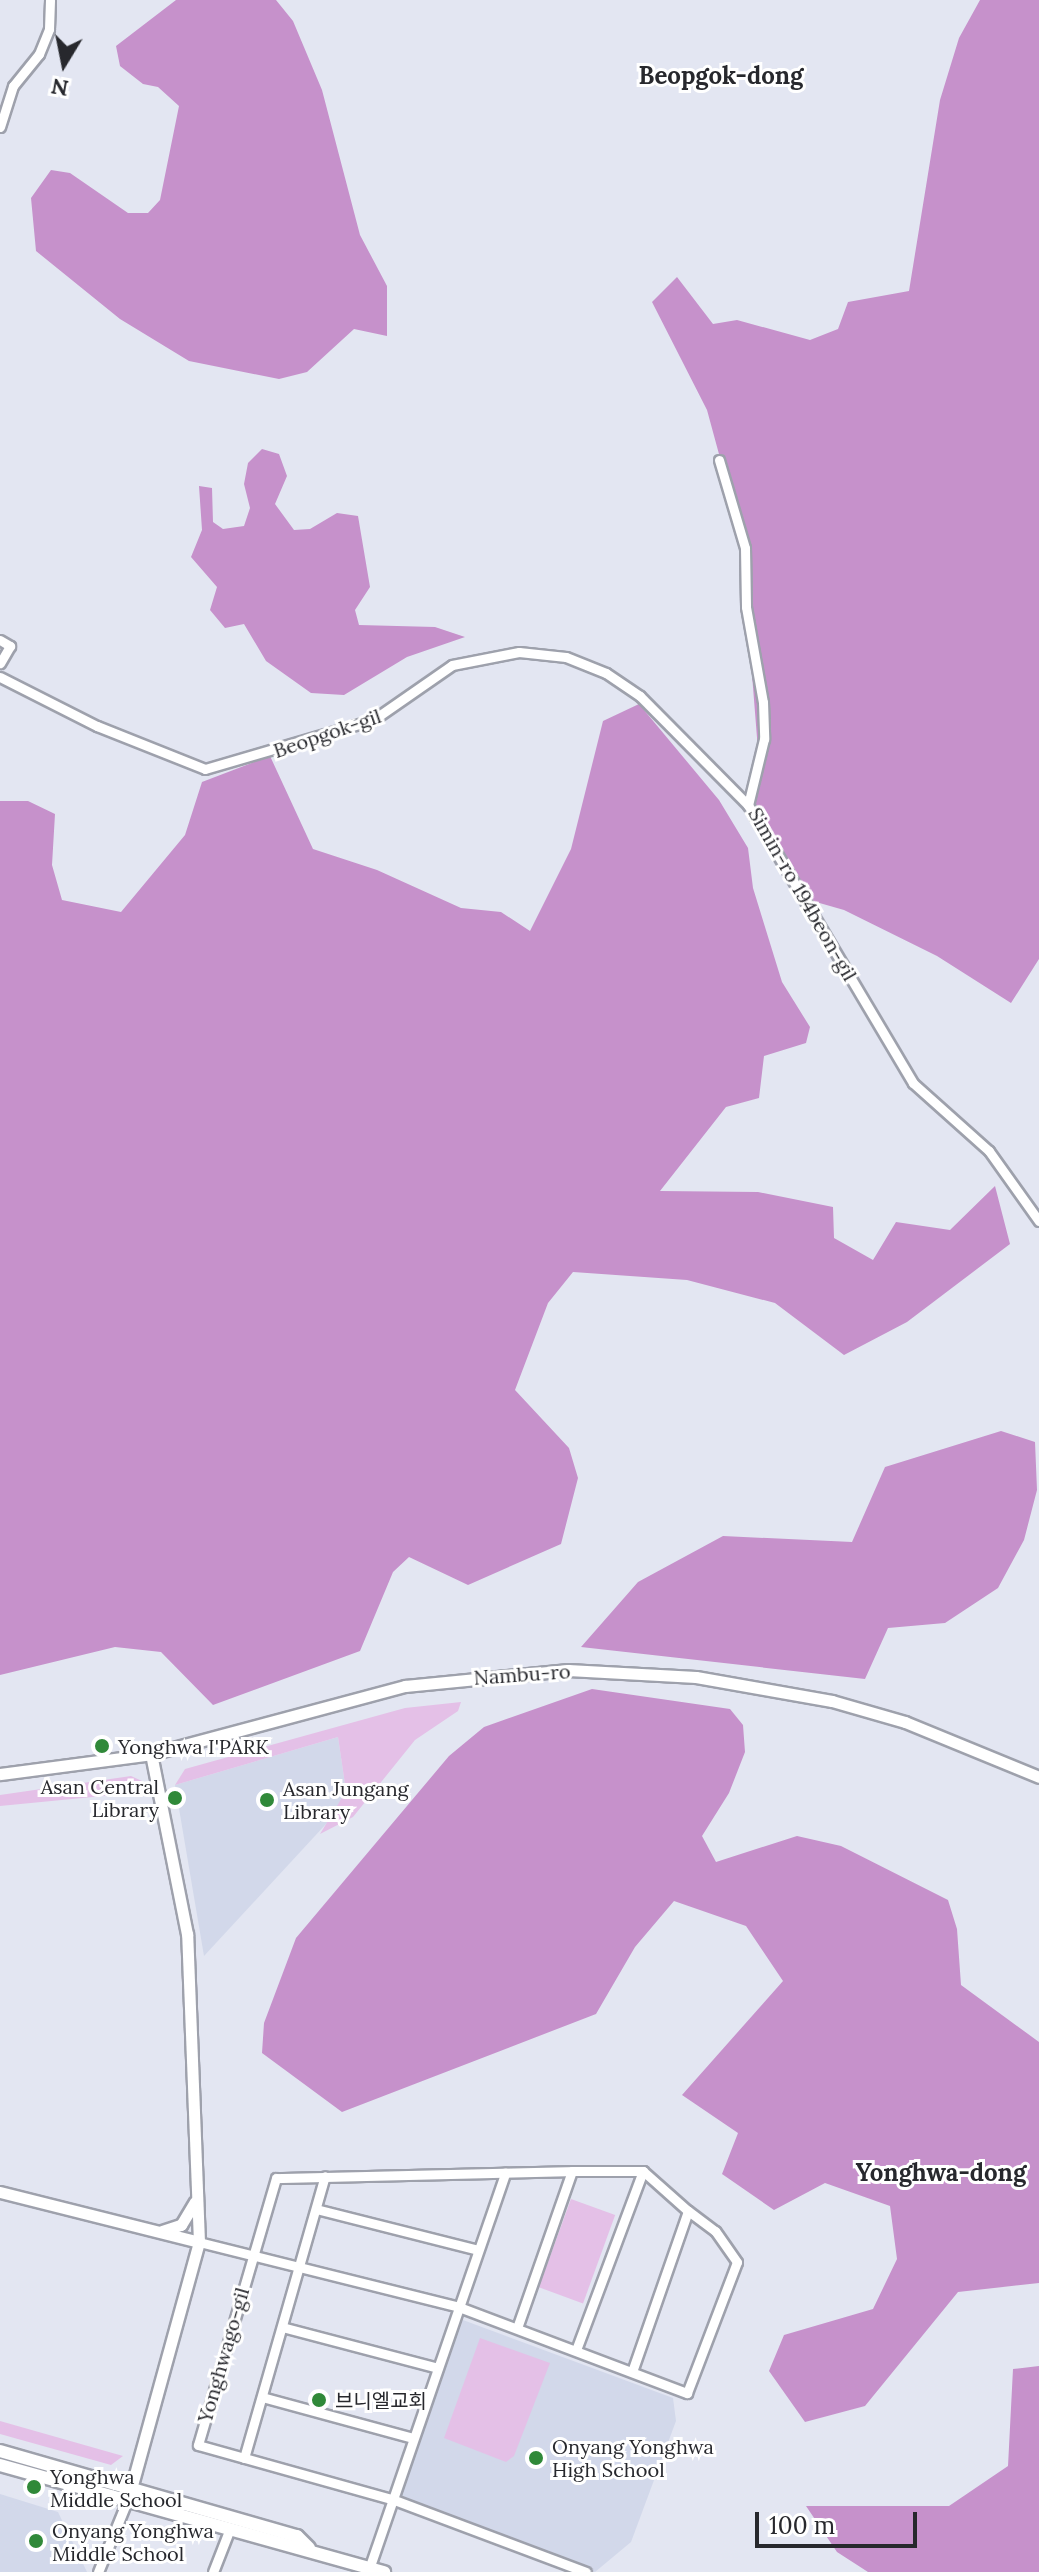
<!DOCTYPE html>
<meta charset="utf-8">
<style>
body{margin:0}
#map{position:relative;width:1039px;height:2572px;overflow:hidden;background:#e3e6f2;font-family:Lora,"Noto Sans KR",serif}
div>[style]{position:absolute}
.built>*{inset:0;background:#d2d8ea}
.green>*{inset:0;background:#e4c0e7;transform-origin:0 0}
.forest>*{inset:0;background:#c691cb}
.roads{filter:drop-shadow(2px 0 #9ea1ac) drop-shadow(-2px 0 #9ea1ac) drop-shadow(0 2px #9ea1ac) drop-shadow(0 -2px #9ea1ac)}
.minor>*{height:9px;margin:-4.5px;padding:0 4.5px;transform-origin:4.5px;border-radius:4.5px;background:#fff}
.tertiary>*{height:11px;margin:-5.5px;padding:0 5.5px;transform-origin:5.5px;border-radius:5.5px;background:#fff}
.secondary>*{height:12px;margin:-6px;padding:0 6px;transform-origin:6px;border-radius:6px;background:#fff}
.dots>*{width:22px;height:22px;translate:-50% -50%;box-sizing:border-box;border:4px solid #fff;border-radius:50%}
span{translate:-50% -50%;white-space:nowrap;text-align:center;line-height:1.15;-webkit-text-stroke:6px #fff;paint-order:stroke}
.street-label{font-size:20px;color:#27282d}
.poi-label{font-size:20px;color:#27282d}
.left{translate:0 -50%;text-align:left}
.right{translate:-100% -50%;text-align:right}
.quarter-label{font-size:24px;color:#27282d;font-weight:700}
.north{position:absolute;left:24px;top:24px;width:80px;height:80px;-webkit-text-stroke:6px #fff;paint-order:stroke;rotate:190deg;font-size:22px;font-weight:700;line-height:32px;text-align:center;color:#27282d}
.north::after{content:'';display:block;margin:auto;width:28px;height:36px;background:#27282d;clip-path:polygon(50% 0,100% 100%,50% 72%,0 100%)}
.scale{position:absolute;left:755px;top:2512px;width:162px;height:36px;box-sizing:border-box;border:4px solid #27282d;border-top:0;padding-left:10px;font-size:24px;line-height:28px;white-space:nowrap;color:#27282d;-webkit-text-stroke:6px #fff;paint-order:stroke}
</style>
<div id="map">
<div class="built">
<div style="clip-path:polygon(338px 1737px,346px 1791px,338px 1811px,204px 1956px,175px 1785px)"></div>
<div style="clip-path:polygon(463px 2320px,673px 2398px,676px 2421px,631px 2542px,595px 2572px,398px 2495px,456px 2322px)"></div>
<div style="clip-path:polygon(0 2494px,58px 2512px,87px 2572px,0 2572px)"></div>
</div>
<div class="green">
<div style="clip-path:polygon(461px 1702px,458px 1711px,415px 1740px,353px 1817px,320px 1834px,346px 1791px,338px 1737px,175px 1785px,185px 1769px,405px 1708px)"></div>
<div style="clip-path:polygon(131px 1776px,142px 1781px,144px 1792px,0 1806px,0 1795px)"></div>
<div style="left:571px;top:2199px;width:47px;height:94px;rotate:20deg"></div>
<div style="clip-path:polygon(480px 2338px,550px 2363px,514px 2456px,506px 2462px,444px 2438px)"></div>
<div style="clip-path:polygon(0 2421px,123px 2456px,111px 2465px,0 2434px)"></div>
</div>
<div class="forest">
<div style="clip-path:polygon(176px 0,276px 0,293px 21px,322px 90px,360px 235px,387px 286px,387px 336px,354px 329px,307px 372px,279px 379px,189px 361px,120px 319px,36px 251px,31px 198px,51px 170px,70px 173px,128px 213px,148px 213px,160px 200px,179px 106px,158px 87px,143px 84px,120px 66px,116px 46px)"></div>
<div style="clip-path:polygon(980px 0,1039px 0,1039px 959px,1011px 1003px,937px 956px,844px 910px,809px 900px,750px 813px,759px 763px,741px 535px,707px 410px,652px 302px,677px 277px,713px 324px,737px 320px,810px 340px,838px 329px,848px 302px,909px 291px,940px 100px,959px 38px)"></div>
<div style="clip-path:polygon(262px 449px,279px 454px,287px 476px,275px 504px,294px 530px,310px 529px,337px 513px,358px 516px,370px 587px,355px 610px,359px 625px,435px 627px,465px 637px,407px 657px,344px 695px,311px 693px,266px 661px,244px 624px,225px 628px,210px 610px,217px 587px,191px 557px,202px 530px,199px 486px,212px 488px,213px 522px,223px 529px,244px 526px,250px 508px,244px 484px,248px 463px)"></div>
<div style="clip-path:polygon(639px 704px,719px 800px,748px 848px,753px 888px,782px 982px,810px 1027px,806px 1043px,764px 1056px,759px 1098px,726px 1107px,660px 1191px,758px 1192px,833px 1207px,834px 1238px,873px 1260px,896px 1222px,950px 1230px,995px 1186px,1010px 1244px,907px 1322px,844px 1355px,775px 1303px,687px 1280px,573px 1272px,548px 1303px,515px 1390px,569px 1448px,578px 1478px,561px 1544px,468px 1585px,409px 1557px,393px 1572px,360px 1651px,213px 1705px,161px 1652px,115px 1647px,0 1675px,0 801px,28px 801px,55px 814px,52px 865px,62px 900px,121px 912px,185px 835px,202px 782px,270px 756px,313px 849px,377px 870px,461px 908px,501px 912px,530px 931px,571px 849px,603px 721px)"></div>
<div style="clip-path:polygon(1001px 1431px,1035px 1442px,1037px 1490px,1024px 1540px,998px 1588px,945px 1623px,888px 1628px,865px 1679px,581px 1647px,638px 1582px,723px 1536px,852px 1542px,885px 1467px)"></div>
<div style="clip-path:polygon(592px 1689px,730px 1709px,743px 1725px,745px 1752px,729px 1793px,702px 1836px,716px 1862px,797px 1836px,841px 1846px,948px 1900px,957px 1929px,961px 1985px,1039px 2042px,1039px 2283px,958px 2292px,865px 2406px,805px 2422px,769px 2371px,784px 2335px,873px 2309px,897px 2259px,890px 2206px,825px 2183px,774px 2210px,722px 2174px,738px 2133px,682px 2095px,783px 1981px,746px 1926px,674px 1901px,635px 1947px,596px 2014px,342px 2112px,262px 2053px,264px 2023px,296px 1938px,449px 1756px,484px 1727px)"></div>
<div style="clip-path:polygon(1039px 2366px,1039px 2572px,868px 2572px,837px 2552px,806px 2506px,949px 2506px,1008px 2466px,1013px 2369px)"></div>
</div>
<div class="roads">
<div class="minor">
<div style="left:0;top:127px;width:43px;rotate:-72.4deg"></div>
<div style="left:13px;top:86px;width:41px;rotate:-50.9deg"></div>
<div style="left:39px;top:54px;width:27px;rotate:-68deg"></div>
<div style="left:49px;top:29px;width:29px;rotate:-88deg"></div>
<div style="left:719px;top:460px;width:92px;rotate:73.5deg"></div>
<div style="left:745px;top:548px;width:59px;rotate:89deg"></div>
<div style="left:746px;top:607px;width:97px;rotate:79.9deg"></div>
<div style="left:763px;top:702px;width:37px;rotate:88deg"></div>
<div style="left:764px;top:739px;width:68px;rotate:103.6deg"></div>
<div style="left:0;top:640px;width:12px;rotate:31deg"></div>
<div style="left:10px;top:646px;width:20px;rotate:120deg"></div>
<div style="left:0;top:677px;width:109px;rotate:26.8deg"></div>
<div style="left:97px;top:726px;width:116px;rotate:21.7deg"></div>
<div style="left:205px;top:769px;width:175px;rotate:-16.3deg"></div>
<div style="left:373px;top:720px;width:96px;rotate:-34.8deg"></div>
<div style="left:452px;top:665px;width:68px;rotate:-11deg"></div>
<div style="left:519px;top:652px;width:47px;rotate:6.1deg"></div>
<div style="left:566px;top:657px;width:43px;rotate:21.8deg"></div>
<div style="left:606px;top:673px;width:41px;rotate:34.1deg"></div>
<div style="left:640px;top:696px;width:153px;rotate:45.3deg"></div>
<div style="left:748px;top:805px;width:323px;rotate:59.3deg"></div>
<div style="left:913px;top:1083px;width:102px;rotate:41.8deg"></div>
<div style="left:989px;top:1151px;width:86px;rotate:54.5deg"></div>
<div style="left:572px;top:2171px;width:296px;rotate:178.6deg"></div>
<div style="left:276px;top:2178px;width:278px;rotate:106.3deg"></div>
<div style="left:198px;top:2445px;width:201px;rotate:15.6deg"></div>
<div style="left:392px;top:2499px;width:207px;rotate:20.6deg"></div>
<div style="left:316px;top:2209px;width:167px;rotate:14.2deg"></div>
<div style="left:199px;top:2242px;width:268px;rotate:14deg"></div>
<div style="left:459px;top:2307px;width:244px;rotate:20.7deg"></div>
<div style="left:687px;top:2393px;width:140px;rotate:-69.1deg"></div>
<div style="left:737px;top:2262px;width:38px;rotate:-125deg"></div>
<div style="left:715px;top:2231px;width:34px;rotate:-143deg"></div>
<div style="left:688px;top:2211px;width:170px;rotate:109.2deg"></div>
<div style="left:282px;top:2327px;width:161px;rotate:14.7deg"></div>
<div style="left:517px;top:2328px;width:166px;rotate:-70.7deg"></div>
<div style="left:572px;top:2171px;width:71px"></div>
<div style="left:643px;top:2171px;width:60px;rotate:41.6deg"></div>
<div style="left:576px;top:2350px;width:191px;rotate:-69.5deg"></div>
<div style="left:262px;top:2397px;width:156px;rotate:15.2deg"></div>
<div style="left:244px;top:2458px;width:293px;rotate:-74deg"></div>
<div style="left:370px;top:2566px;width:416px;rotate:-71deg"></div>
<div style="left:98px;top:2572px;width:77px;rotate:-67.8deg"></div>
<div style="left:213px;top:2572px;width:44px;rotate:-68.7deg"></div>
</div>
<div class="tertiary">
<div style="left:0;top:1774px;width:152px;rotate:-7.5deg"></div>
<div style="left:151px;top:1754px;width:263px;rotate:-15deg"></div>
<div style="left:405px;top:1686px;width:164px;rotate:-5.6deg"></div>
<div style="left:568px;top:1670px;width:128px;rotate:3.1deg"></div>
<div style="left:696px;top:1677px;width:138px;rotate:10deg"></div>
<div style="left:832px;top:1701px;width:76px;rotate:16deg"></div>
<div style="left:905px;top:1722px;width:145px;rotate:22.3deg"></div>
<div style="left:0;top:2192px;width:205px;rotate:14.1deg"></div>
<div style="left:162px;top:2231px;width:20px;rotate:-18deg"></div>
<div style="left:181px;top:2225px;width:27px;rotate:-59deg"></div>
<div style="left:129px;top:2496px;width:263px;rotate:-74.6deg"></div>
<div style="left:199px;top:2242px;width:308px;rotate:-92.2deg"></div>
<div style="left:187px;top:1934px;width:184px;rotate:-101.3deg"></div>
</div>
<div class="secondary">
<div style="left:0;top:2451px;width:309px;rotate:16deg"></div>
<div style="left:297px;top:2536px;width:17px;rotate:45deg"></div>
<div style="left:0;top:2465px;width:399px;rotate:15.6deg"></div>
</div>
</div>
<div class="dots">
<div style="left:102px;top:1746px;background:#308939"></div>
<div style="left:175px;top:1798px;background:#308939"></div>
<div style="left:267px;top:1800px;background:#308939"></div>
<div style="left:319px;top:2400px;background:#308939"></div>
<div style="left:536px;top:2458px;background:#308939"></div>
<div style="left:34px;top:2487px;background:#308939"></div>
<div style="left:36px;top:2541px;background:#308939"></div>
</div>
<div class="street-label">
<span style="left:327px;top:733px;rotate:-19deg">Beopgok-gil</span>
<span style="left:803px;top:894px;rotate:60deg">Simin-ro 194beon-gil</span>
<span style="left:522px;top:1674px;rotate:-4deg">Nambu-ro</span>
<span style="left:223px;top:2355px;rotate:-74deg">Yonghwago-gil</span>
</div>
<div class="poi-label">
<span class="left" style="left:118px;top:1746px">Yonghwa I'PARK</span>
<span class="right" style="left:159px;top:1798px">Asan Central<br>Library</span>
<span class="left" style="left:283px;top:1800px">Asan Jungang<br>Library</span>
<span class="left" style="left:335px;top:2400px">브니엘교회</span>
<span class="left" style="left:552px;top:2458px">Onyang Yonghwa<br>High School</span>
<span class="left" style="left:50px;top:2488px">Yonghwa<br>Middle School</span>
<span class="left" style="left:52px;top:2542px">Onyang Yonghwa<br>Middle School</span>
</div>
<div class="quarter-label">
<span style="left:721px;top:76px">Beopgok-dong</span>
<span style="left:941px;top:2173px">Yonghwa-dong</span>
</div>
<div class="north">N</div>
<div class="scale">100 m</div>
</div>
